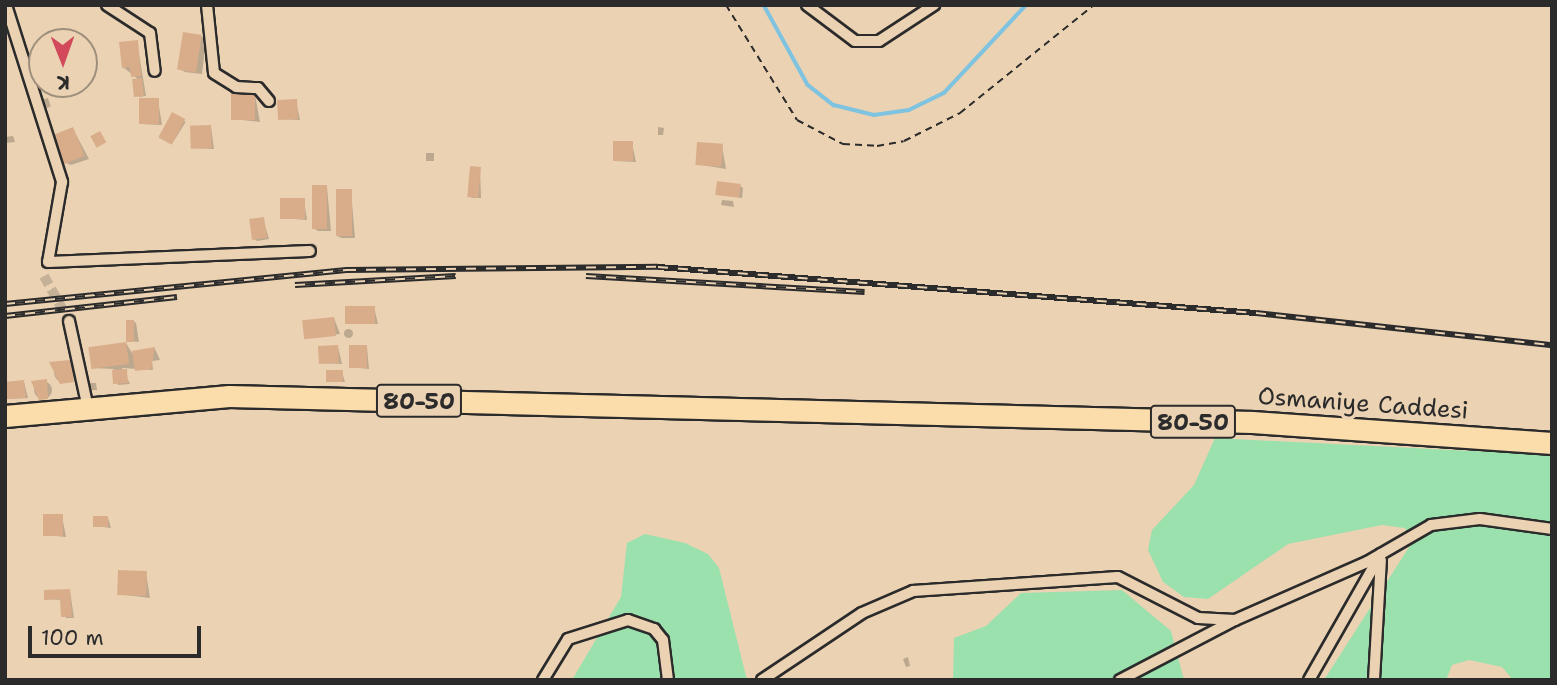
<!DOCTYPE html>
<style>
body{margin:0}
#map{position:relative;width:1557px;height:685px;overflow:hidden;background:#ebd2b3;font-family:"Shantell Sans",sans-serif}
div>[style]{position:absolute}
.green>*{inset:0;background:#9be1ad}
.shadow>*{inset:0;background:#0003;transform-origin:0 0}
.round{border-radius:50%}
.stream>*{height:3.5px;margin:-1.75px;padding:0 1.75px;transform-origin:1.75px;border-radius:1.75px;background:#7ec3df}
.building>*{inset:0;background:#d9ad8a;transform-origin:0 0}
.street-tunnel>*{height:10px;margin-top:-5px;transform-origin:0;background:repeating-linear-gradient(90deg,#c5b198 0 10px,transparent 0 15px)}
.path>*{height:2px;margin-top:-1px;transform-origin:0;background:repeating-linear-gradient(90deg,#2b2b2b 0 7px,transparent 0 12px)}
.roads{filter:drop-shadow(2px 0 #2b2b2b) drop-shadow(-2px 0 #2b2b2b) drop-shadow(0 2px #2b2b2b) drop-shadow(0 -2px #2b2b2b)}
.street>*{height:10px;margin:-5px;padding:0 5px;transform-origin:5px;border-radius:5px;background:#ebd2b3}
.highway>*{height:21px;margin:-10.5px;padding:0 10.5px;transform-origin:10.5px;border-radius:10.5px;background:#faddab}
.rail>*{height:6px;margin-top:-3px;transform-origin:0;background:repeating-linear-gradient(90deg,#ebd2b3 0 10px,#2b2b2b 0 20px);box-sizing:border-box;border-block:2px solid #2b2b2b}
span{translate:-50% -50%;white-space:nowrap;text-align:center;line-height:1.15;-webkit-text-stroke:7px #ebd2b3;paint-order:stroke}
.shield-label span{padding:2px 5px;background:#ebd2b3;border:2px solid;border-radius:5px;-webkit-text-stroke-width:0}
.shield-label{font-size:23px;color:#2b2b2b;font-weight:700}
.street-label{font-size:24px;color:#2b2b2b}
.frame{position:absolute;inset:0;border:7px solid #2b2b2b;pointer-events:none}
.north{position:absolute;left:28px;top:28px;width:70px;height:70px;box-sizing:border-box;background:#ebd2b3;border:2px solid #9e8f7d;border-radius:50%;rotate:179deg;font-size:19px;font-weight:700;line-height:28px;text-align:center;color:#2b2b2b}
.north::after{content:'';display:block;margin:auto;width:24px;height:32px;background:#d1495b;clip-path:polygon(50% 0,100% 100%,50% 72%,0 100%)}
.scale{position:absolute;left:28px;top:626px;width:173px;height:32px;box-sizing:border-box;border:4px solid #2b2b2b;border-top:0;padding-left:9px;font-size:21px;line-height:24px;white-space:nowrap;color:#2b2b2b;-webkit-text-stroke:5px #ebd2b3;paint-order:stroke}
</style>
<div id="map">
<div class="green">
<div style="clip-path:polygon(1215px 438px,1552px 455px,1552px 680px,1513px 680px,1502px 667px,1469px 660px,1452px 665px,1446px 680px,1324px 680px,1411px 544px,1405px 528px,1382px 525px,1288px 544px,1208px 599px,1184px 597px,1163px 582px,1148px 550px,1152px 530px,1194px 485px)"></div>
<div style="clip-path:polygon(645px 534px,685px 543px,708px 554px,719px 568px,747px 680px,572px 680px,621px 597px,627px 543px)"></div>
<div style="clip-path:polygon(1122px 590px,1171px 631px,1184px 680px,953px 680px,954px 638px,986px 626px,1021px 593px)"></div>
</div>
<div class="shadow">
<div style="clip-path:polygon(201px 36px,206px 39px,202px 74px,185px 72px,180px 69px)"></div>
<div style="clip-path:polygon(137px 42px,146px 96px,139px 97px,139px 80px,123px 67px)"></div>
<div style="clip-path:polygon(255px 95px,260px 122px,233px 119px)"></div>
<div style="left:48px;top:98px;width:9px;height:6px;rotate:72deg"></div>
<div style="clip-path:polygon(158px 100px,162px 125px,141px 124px)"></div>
<div style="clip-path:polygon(296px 101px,300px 120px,279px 119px)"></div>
<div style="left:173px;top:114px;width:15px;height:26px;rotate:32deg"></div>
<div style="clip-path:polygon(211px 127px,214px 149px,192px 148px)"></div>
<div style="clip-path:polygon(658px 127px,664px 128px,663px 135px,658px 135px)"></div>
<div style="clip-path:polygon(73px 129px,89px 159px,71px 165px,66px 163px)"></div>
<div style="clip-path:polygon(13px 136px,15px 142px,5px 143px,5px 137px)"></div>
<div style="clip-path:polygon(632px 143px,636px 162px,615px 161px)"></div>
<div style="clip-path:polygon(722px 146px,726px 169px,696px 164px)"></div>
<div style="left:426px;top:153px;width:8px;height:8px"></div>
<div style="clip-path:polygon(480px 169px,481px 198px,472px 198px,469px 196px)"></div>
<div style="clip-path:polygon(327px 187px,331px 231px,318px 231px,313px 228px)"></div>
<div style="clip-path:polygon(743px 188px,742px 198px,717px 194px,740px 186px)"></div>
<div style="clip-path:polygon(351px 191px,355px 238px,341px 238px,336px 235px)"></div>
<div style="clip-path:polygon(304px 200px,307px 220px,282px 218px)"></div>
<div style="clip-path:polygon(722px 200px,733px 201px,734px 207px,721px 205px)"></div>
<div style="clip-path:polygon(263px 219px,269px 239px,257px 241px,254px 239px)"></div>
<div style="clip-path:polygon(374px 307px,378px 324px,347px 323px)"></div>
<div style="clip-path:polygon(334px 318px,340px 334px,305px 337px)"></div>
<div style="clip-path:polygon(133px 321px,136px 323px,139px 342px,130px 341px)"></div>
<div class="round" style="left:343.5px;top:328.5px;width:9px;height:9px"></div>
<div style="clip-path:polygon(126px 343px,132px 353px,155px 349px,160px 360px,152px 361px,153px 370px,122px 368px,130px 384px,118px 385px,114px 369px,93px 368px)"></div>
<div style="clip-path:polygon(338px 347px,342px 364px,321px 363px)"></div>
<div style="clip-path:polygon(367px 347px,369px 369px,350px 367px)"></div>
<div class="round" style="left:54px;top:361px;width:22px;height:22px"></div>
<div style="clip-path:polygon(342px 372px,345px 382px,328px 381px)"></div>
<div class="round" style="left:34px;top:381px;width:18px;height:18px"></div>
<div style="clip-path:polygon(24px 382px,28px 398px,5px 399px)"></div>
<div style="clip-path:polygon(89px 383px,96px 383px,97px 390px,90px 390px)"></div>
<div style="clip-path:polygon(62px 516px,66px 537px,46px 535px)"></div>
<div style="clip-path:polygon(108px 518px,111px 528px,95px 526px)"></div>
<div style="clip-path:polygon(146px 573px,150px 598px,118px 594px)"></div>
<div style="clip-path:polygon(70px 591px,74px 618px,66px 618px,62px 600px,46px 599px)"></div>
<div style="clip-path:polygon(908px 657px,910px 666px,906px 667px,903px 659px)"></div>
</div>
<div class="stream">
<div style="left:764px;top:5px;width:91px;rotate:61.2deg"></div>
<div style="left:808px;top:85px;width:33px;rotate:38deg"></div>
<div style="left:834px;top:105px;width:41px;rotate:14deg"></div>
<div style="left:874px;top:115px;width:35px;rotate:-8deg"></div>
<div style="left:909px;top:110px;width:39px;rotate:-26deg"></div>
<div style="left:944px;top:93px;width:120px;rotate:-47deg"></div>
</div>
<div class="building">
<div style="left:183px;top:32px;width:19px;height:38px;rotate:9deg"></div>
<div style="clip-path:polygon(138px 40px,141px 76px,131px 77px,130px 67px,122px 68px,119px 42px)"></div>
<div style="left:142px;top:78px;width:18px;height:10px;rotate:84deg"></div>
<div style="left:231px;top:93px;width:24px;height:27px"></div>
<div style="left:159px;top:98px;width:26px;height:20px;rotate:90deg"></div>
<div style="left:297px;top:99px;width:20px;height:20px;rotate:87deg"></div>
<div style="left:172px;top:112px;width:15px;height:29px;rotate:28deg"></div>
<div style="left:211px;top:125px;width:23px;height:21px;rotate:88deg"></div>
<div style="left:73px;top:127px;width:31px;height:22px;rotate:68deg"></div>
<div style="left:100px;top:131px;width:13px;height:11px;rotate:61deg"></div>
<div style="left:633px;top:141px;width:20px;height:20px;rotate:90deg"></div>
<div style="left:697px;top:142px;width:26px;height:23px;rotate:4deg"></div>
<div style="left:470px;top:166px;width:11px;height:31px;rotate:5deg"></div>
<div style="left:717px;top:181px;width:24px;height:14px;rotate:7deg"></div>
<div style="left:312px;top:185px;width:15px;height:44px"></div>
<div style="left:336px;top:189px;width:16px;height:47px"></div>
<div style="left:280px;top:198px;width:25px;height:21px"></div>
<div style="left:264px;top:217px;width:21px;height:15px;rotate:82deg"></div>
<div style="left:345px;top:306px;width:30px;height:18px"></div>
<div style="left:334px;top:317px;width:19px;height:32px;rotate:84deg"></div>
<div style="left:126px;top:320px;width:8px;height:22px"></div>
<div style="left:126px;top:342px;width:22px;height:38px;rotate:82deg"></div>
<div style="left:338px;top:345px;width:18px;height:20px;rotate:87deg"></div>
<div style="left:349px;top:345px;width:18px;height:23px"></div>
<div style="clip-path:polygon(155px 347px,151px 369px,135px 371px,132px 351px)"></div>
<div style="clip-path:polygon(70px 360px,74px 382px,60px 384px,49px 362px)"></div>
<div style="left:127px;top:369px;width:14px;height:15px;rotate:86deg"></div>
<div style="left:326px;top:370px;width:17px;height:12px"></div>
<div style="clip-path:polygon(47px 379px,48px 399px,39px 400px,31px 381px)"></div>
<div style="clip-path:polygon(24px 380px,26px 398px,5px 399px,5px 382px)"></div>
<div style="left:43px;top:514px;width:20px;height:22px"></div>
<div style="left:108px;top:516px;width:11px;height:15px;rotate:90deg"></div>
<div style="left:118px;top:570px;width:29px;height:25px;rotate:2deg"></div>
<div style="clip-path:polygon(70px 589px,72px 617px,61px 617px,60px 599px,44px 600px,44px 590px)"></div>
</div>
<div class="street-tunnel">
<div style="left:44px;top:276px;width:51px;rotate:60.9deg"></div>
</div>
<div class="path">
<div style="left:726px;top:5px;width:135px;rotate:58.3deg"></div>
<div style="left:797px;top:120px;width:52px;rotate:27.6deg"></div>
<div style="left:843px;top:144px;width:34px;rotate:3deg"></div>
<div style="left:877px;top:146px;width:27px;rotate:-10deg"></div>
<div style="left:904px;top:141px;width:63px;rotate:-26.6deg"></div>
<div style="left:960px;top:113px;width:172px;rotate:-38.9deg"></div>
</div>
<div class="roads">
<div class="street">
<div style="left:6px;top:5px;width:186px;rotate:72.4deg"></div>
<div style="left:62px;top:182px;width:81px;rotate:99.9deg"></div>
<div style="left:48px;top:262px;width:262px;rotate:-2.4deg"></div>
<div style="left:107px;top:5px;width:51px;rotate:33.1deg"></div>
<div style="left:150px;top:33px;width:38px;rotate:83deg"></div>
<div style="left:207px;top:5px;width:68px;rotate:84.1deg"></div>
<div style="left:214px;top:73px;width:26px;rotate:32deg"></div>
<div style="left:236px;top:87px;width:22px;rotate:3deg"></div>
<div style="left:258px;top:88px;width:17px;rotate:50deg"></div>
<div style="left:807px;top:5px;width:60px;rotate:36.9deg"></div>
<div style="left:855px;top:41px;width:24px"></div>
<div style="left:879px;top:41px;width:66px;rotate:-33.2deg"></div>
<div style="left:69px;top:321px;width:89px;rotate:77.7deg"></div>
<div style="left:543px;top:680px;width:48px;rotate:-58.6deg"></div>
<div style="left:568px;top:639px;width:63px;rotate:-17.6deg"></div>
<div style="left:628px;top:620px;width:28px;rotate:19deg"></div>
<div style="left:654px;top:629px;width:14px;rotate:51deg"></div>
<div style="left:663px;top:640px;width:40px;rotate:82.9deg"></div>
<div style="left:762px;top:680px;width:120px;rotate:-33.8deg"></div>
<div style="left:862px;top:613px;width:56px;rotate:-23.3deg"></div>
<div style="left:913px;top:591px;width:205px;rotate:-3.9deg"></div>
<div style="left:1118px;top:577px;width:90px;rotate:27.1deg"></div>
<div style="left:1198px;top:618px;width:37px;rotate:3deg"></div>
<div style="left:1235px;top:620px;width:144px;rotate:-23.7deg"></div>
<div style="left:1367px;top:562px;width:74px;rotate:-30deg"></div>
<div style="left:1431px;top:525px;width:49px;rotate:-7deg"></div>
<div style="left:1480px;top:519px;width:73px;rotate:7.9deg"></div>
<div style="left:1120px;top:680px;width:127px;rotate:-27.6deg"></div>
<div style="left:1309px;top:680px;width:145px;rotate:-60.3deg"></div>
<div style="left:1374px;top:680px;width:120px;rotate:-86.7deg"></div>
</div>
<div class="highway">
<div style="left:5px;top:416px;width:225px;rotate:-5.1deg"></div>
<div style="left:229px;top:396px;width:1023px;rotate:1.46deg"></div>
<div style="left:1252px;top:422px;width:301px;rotate:4deg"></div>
</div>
</div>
<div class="rail">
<div style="left:586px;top:276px;width:279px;rotate:3.3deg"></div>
<div style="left:295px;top:285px;width:161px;rotate:-3.2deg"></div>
<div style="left:5px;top:304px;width:343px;rotate:-5.7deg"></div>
<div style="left:346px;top:270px;width:312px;rotate:-0.6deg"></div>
<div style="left:658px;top:267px;width:600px;rotate:4.4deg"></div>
<div style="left:1256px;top:313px;width:298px;rotate:6.2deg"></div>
<div style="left:5px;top:316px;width:173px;rotate:-6.3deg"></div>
</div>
<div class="shield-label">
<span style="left:419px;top:401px">80-50</span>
<span style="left:1193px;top:422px">80-50</span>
</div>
<div class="street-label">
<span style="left:1363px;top:404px;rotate:4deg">Osmaniye Caddesi</span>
</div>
<div class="frame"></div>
<div class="north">K</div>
<div class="scale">100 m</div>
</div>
